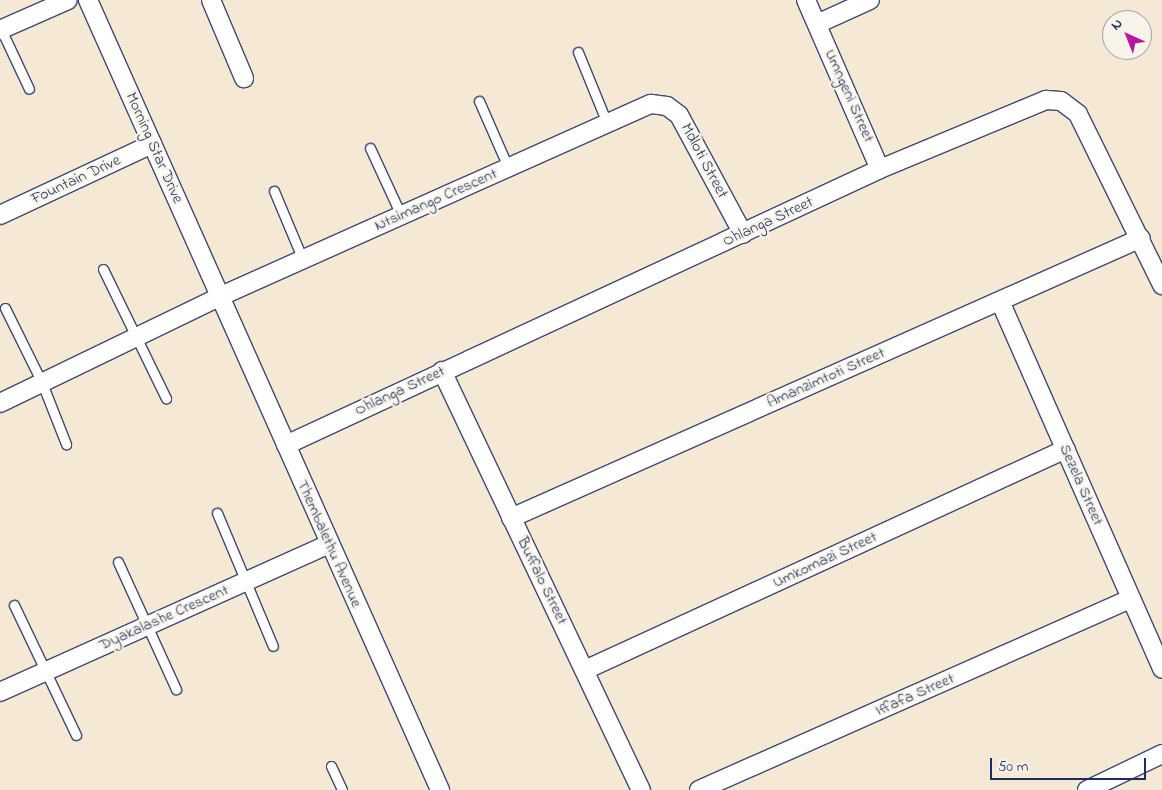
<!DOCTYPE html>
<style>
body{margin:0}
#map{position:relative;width:1162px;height:790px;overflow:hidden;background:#f5e9d5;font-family:"Indie Flower",sans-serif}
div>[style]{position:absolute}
.roads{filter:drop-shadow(1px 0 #3c4b70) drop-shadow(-1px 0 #3c4b70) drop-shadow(0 1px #3c4b70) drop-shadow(0 -1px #3c4b70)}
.service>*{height:9px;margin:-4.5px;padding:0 4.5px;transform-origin:4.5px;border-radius:4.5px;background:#fff}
.minor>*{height:18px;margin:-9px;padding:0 9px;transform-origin:9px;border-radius:9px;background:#fff}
span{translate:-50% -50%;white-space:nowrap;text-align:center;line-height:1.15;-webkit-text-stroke:4.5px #f7f3e8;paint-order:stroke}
.street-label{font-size:16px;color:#1b2f5e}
.north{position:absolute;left:1102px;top:10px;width:50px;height:50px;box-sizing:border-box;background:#f7f3e8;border:1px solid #9fa5b1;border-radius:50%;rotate:316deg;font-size:14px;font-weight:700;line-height:20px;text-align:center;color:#1b2f5e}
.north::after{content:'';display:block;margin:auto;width:18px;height:22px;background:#b5179e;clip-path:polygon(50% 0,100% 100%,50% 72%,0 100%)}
.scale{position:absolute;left:990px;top:758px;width:156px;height:22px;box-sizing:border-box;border:2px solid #1b2f5e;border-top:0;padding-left:6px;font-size:15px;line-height:18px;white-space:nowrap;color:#1b2f5e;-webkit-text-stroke:4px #f7f3e8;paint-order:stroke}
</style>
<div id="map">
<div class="roads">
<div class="service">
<div style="left:0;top:27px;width:68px;rotate:64.9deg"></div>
<div style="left:578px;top:52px;width:77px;rotate:67.8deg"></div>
<div style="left:479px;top:101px;width:72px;rotate:66.3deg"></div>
<div style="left:370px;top:148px;width:74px;rotate:65.2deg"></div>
<div style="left:274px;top:191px;width:75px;rotate:67.2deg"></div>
<div style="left:103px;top:269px;width:144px;rotate:64deg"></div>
<div style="left:5px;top:308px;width:84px;rotate:63.7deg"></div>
<div style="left:42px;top:383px;width:66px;rotate:68.5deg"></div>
<div style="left:217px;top:513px;width:144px;rotate:67.2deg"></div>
<div style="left:118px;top:562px;width:140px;rotate:65.5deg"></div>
<div style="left:14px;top:605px;width:144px;rotate:64.5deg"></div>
<div style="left:331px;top:766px;width:26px;rotate:65deg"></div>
</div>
<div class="minor">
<div style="left:88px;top:0;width:865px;rotate:65.98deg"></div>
<div style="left:211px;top:0;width:85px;rotate:67.1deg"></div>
<div style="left:806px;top:0;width:184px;rotate:66.4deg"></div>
<div style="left:817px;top:24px;width:58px;rotate:-24.4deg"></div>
<div style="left:0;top:30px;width:74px;rotate:-23.8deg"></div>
<div style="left:0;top:215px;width:168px;rotate:-25deg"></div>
<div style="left:1000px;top:301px;width:402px;rotate:66.2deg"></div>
<div style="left:442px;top:371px;width:464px;rotate:64.6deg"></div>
<div style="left:0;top:403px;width:246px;rotate:-25.8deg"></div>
<div style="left:221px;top:296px;width:471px;rotate:-24.1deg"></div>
<div style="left:651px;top:104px;width:16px;rotate:7deg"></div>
<div style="left:667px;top:106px;width:15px;rotate:37deg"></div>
<div style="left:679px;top:115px;width:135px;rotate:61.7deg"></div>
<div style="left:286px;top:445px;width:655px;rotate:-24.92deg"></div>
<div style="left:880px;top:169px;width:180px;rotate:-22.6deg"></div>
<div style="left:1046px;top:100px;width:15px;rotate:4deg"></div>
<div style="left:1061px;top:101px;width:21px;rotate:37deg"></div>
<div style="left:1078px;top:114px;width:191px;rotate:63.8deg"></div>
<div style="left:511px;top:518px;width:689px;rotate:-23.96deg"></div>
<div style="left:585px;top:670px;width:529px;rotate:-24.68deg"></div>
<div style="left:0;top:692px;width:361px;rotate:-24.2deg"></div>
<div style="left:699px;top:790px;width:472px;rotate:-23.9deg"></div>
<div style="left:1087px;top:790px;width:83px;rotate:-25.6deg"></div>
</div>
</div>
<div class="street-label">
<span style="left:849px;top:96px;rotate:66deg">Umngeni Street</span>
<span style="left:154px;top:148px;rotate:66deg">Morning Star Drive</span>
<span style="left:704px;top:161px;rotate:62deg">Mdloti Street</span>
<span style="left:76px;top:180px;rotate:-25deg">Fountain Drive</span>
<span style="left:436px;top:200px;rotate:-24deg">Ntsimango Crescent</span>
<span style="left:768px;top:222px;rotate:-25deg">Ohlanga Street</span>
<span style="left:826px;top:378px;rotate:-24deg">Amanzimtoti Street</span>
<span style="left:400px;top:391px;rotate:-25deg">Ohlanga Street</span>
<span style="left:1081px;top:485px;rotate:66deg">Sezela Street</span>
<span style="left:329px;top:544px;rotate:66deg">Thembalethu Avenue</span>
<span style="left:825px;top:560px;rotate:-25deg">Umkomazi Street</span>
<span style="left:542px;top:581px;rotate:64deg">Buffalo Street</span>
<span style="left:164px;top:618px;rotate:-24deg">Dyakalashe Crescent</span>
<span style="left:915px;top:695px;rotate:-24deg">Iffafa Street</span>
</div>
<div class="north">N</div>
<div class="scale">50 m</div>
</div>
